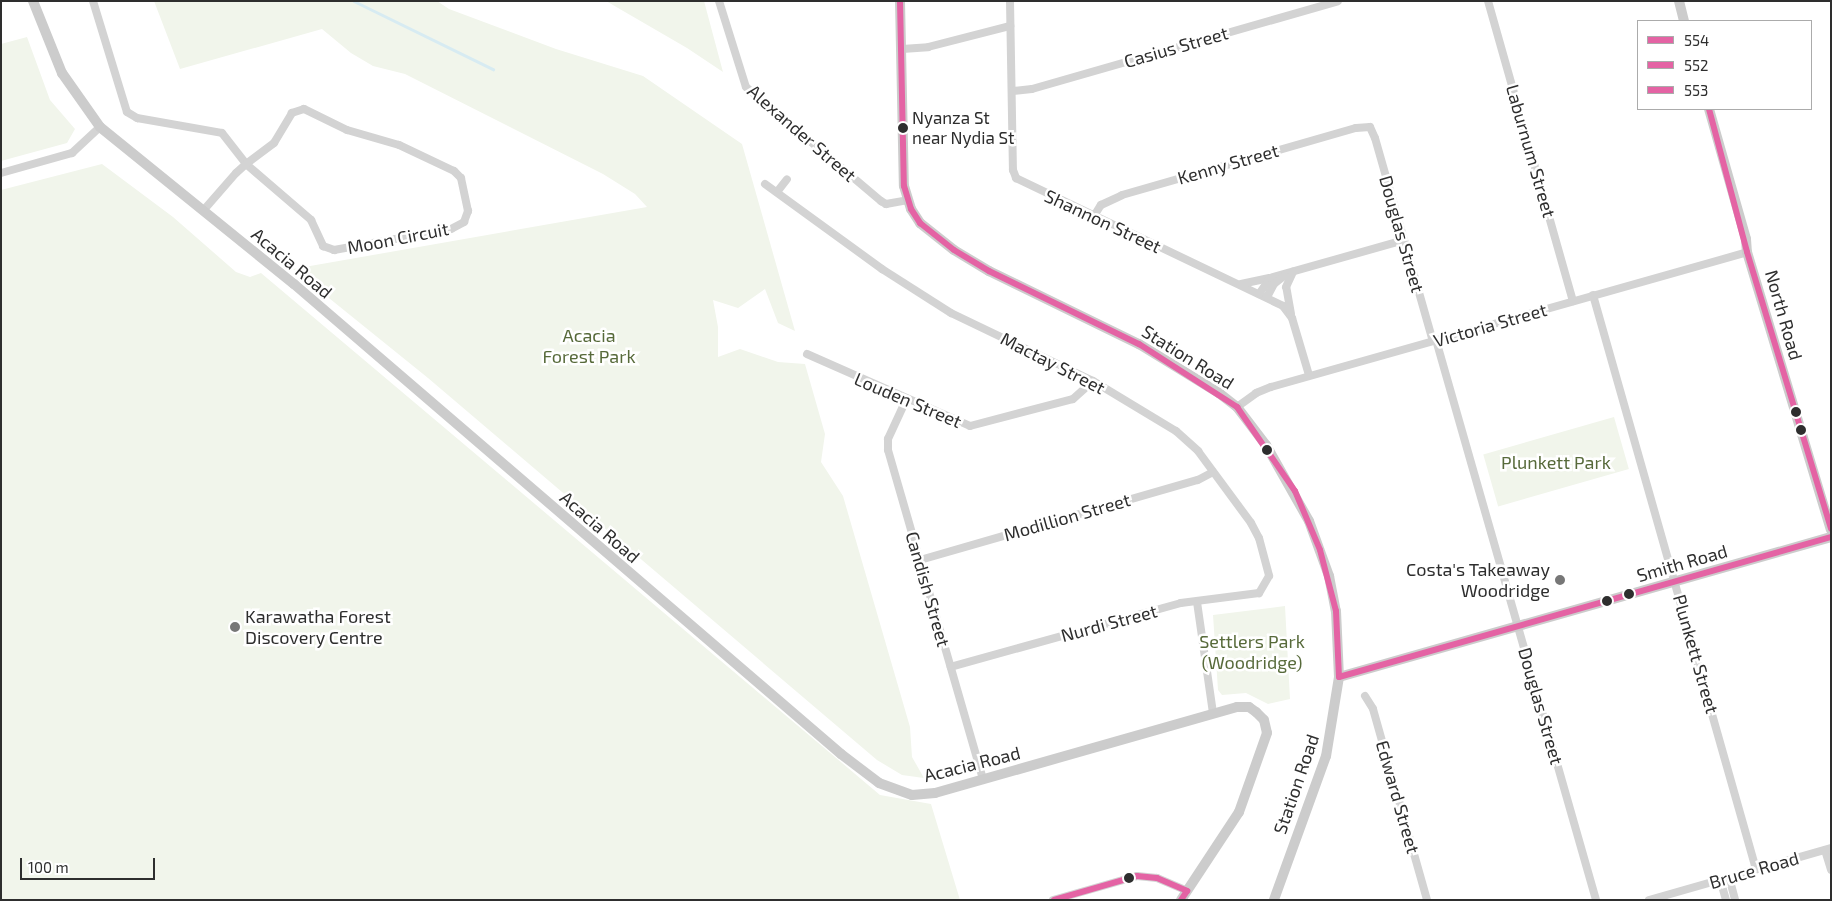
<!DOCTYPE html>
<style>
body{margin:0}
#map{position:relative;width:1832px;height:901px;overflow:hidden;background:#fff;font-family:"Exo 2",sans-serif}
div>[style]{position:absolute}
.green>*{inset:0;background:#f1f5eb;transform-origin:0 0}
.stream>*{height:2.5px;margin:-1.25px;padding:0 1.25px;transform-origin:1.25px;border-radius:1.25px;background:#d7ebf2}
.street>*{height:8px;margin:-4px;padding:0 4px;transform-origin:4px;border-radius:4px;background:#d3d3d3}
.secondary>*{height:10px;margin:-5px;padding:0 5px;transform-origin:5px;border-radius:5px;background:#ccc}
.bus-1>*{height:6px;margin:-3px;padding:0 3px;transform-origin:3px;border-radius:3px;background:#e463a4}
.bus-2>*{height:6px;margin:-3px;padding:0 3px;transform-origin:3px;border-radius:3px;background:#e463a4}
.bus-3>*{height:6px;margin:-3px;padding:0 3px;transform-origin:3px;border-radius:3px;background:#e463a4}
.dots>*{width:14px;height:14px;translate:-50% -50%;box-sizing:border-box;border:2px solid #fff;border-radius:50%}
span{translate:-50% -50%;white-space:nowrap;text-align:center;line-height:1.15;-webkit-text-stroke:5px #fff;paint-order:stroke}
.bus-label{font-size:17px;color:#2e2e2e}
.left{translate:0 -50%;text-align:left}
.street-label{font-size:18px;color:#2e2e2e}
.park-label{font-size:18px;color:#576a3a}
.poi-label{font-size:18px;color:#2e2e2e}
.right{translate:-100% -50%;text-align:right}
.frame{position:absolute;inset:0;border:2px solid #2e2e2e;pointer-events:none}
.legend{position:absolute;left:1637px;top:20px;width:175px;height:90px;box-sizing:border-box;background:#fff;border:1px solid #ababab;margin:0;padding:6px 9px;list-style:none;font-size:15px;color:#2e2e2e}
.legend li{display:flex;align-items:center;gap:10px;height:25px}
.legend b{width:25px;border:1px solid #ababab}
.scale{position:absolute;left:20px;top:858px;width:135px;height:22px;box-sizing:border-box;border:2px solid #2e2e2e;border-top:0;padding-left:6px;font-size:15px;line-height:18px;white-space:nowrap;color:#2e2e2e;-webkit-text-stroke:4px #fff;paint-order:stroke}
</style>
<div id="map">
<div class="green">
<div style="clip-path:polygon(154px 1px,437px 1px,449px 9px,556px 49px,643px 76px,742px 144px,795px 331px,778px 323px,765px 289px,738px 308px,713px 300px,718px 327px,718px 357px,740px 349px,778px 362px,805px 364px,825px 434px,821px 462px,843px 496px,910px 727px,912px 757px,924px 778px,902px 775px,877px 760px,428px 378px,293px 269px,647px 207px,635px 194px,603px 174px,405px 74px,373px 66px,351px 53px,322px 29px,180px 69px)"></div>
<div style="clip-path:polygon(606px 1px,704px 1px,723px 72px,687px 48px)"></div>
<div style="clip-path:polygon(27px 37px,50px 100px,75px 129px,67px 143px,1px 161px,1px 44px)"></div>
<div style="clip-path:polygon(102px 164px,173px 217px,236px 272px,250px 277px,261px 273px,880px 795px,931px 804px,960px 900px,1px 900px,1px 190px)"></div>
<div style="left:1614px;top:417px;width:54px;height:136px;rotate:74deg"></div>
<div style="clip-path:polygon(1285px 606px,1290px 699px,1268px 704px,1246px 693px,1222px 695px,1218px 690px,1213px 615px)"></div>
</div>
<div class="stream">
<div style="left:354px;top:1px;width:155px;rotate:26.1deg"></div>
</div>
<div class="street">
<div style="left:93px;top:1px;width:116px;rotate:73deg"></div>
<div style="left:127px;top:112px;width:12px;rotate:31deg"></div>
<div style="left:137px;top:118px;width:86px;rotate:10deg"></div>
<div style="left:222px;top:133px;width:39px;rotate:52deg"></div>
<div style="left:246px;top:164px;width:86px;rotate:40.7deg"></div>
<div style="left:311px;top:220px;width:29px;rotate:65deg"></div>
<div style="left:323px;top:246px;width:12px;rotate:20deg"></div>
<div style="left:334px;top:250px;width:119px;rotate:-10.2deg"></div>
<div style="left:451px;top:229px;width:15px;rotate:-28deg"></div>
<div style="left:464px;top:222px;width:12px;rotate:-70deg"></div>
<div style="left:468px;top:211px;width:34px;rotate:-102deg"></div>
<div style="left:461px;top:178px;width:10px;rotate:-135deg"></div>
<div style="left:454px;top:171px;width:61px;rotate:-154.7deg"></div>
<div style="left:399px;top:145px;width:54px;rotate:-163.9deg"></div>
<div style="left:347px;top:130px;width:48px;rotate:-154deg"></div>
<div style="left:304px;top:109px;width:13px;rotate:162deg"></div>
<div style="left:292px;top:113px;width:35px;rotate:121deg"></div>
<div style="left:274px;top:143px;width:35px;rotate:143deg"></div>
<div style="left:246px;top:164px;width:13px;rotate:138deg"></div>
<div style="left:236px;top:173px;width:50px;rotate:131deg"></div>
<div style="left:719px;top:1px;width:90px;rotate:72.6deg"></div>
<div style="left:746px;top:87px;width:177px;rotate:40.2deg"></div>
<div style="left:881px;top:201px;width:6px;rotate:31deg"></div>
<div style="left:886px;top:204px;width:22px;rotate:-10deg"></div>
<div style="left:1010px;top:1px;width:169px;rotate:89deg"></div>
<div style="left:1013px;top:170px;width:9px;rotate:69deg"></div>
<div style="left:1016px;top:178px;width:296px;rotate:25.6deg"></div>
<div style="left:1283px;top:306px;width:15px;rotate:53deg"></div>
<div style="left:1292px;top:318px;width:59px;rotate:73.4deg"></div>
<div style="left:1488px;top:1px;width:312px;rotate:74.2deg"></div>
<div style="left:902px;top:49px;width:26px;rotate:-4deg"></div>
<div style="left:928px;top:47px;width:85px;rotate:-14.4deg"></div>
<div style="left:1013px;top:91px;width:19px;rotate:-6deg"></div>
<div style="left:1032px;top:89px;width:318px;rotate:-16deg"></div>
<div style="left:1px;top:173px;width:74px;rotate:-15.7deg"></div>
<div style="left:72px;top:153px;width:38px;rotate:-43deg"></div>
<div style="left:765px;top:184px;width:145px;rotate:36deg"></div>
<div style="left:882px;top:269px;width:82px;rotate:32.5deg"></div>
<div style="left:951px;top:313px;width:157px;rotate:25.6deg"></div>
<div style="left:1093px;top:381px;width:97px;rotate:31.1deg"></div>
<div style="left:1176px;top:431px;width:30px;rotate:42deg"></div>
<div style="left:1198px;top:451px;width:89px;rotate:53.6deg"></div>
<div style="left:1251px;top:523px;width:17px;rotate:62deg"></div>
<div style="left:1259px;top:538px;width:39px;rotate:75deg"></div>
<div style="left:1269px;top:576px;width:20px;rotate:120deg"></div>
<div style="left:1259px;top:593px;width:79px;rotate:172.7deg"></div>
<div style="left:1181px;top:603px;width:239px;rotate:164.5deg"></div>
<div style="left:777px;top:192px;width:16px;rotate:-52deg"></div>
<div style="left:1094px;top:216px;width:13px;rotate:-58deg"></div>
<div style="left:1101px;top:205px;width:23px;rotate:-25deg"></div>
<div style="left:1122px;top:195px;width:243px;rotate:-16deg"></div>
<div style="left:1356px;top:128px;width:14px;rotate:-4deg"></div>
<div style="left:1370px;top:127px;width:12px;rotate:66deg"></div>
<div style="left:1375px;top:138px;width:211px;rotate:74.1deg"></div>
<div style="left:1241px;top:284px;width:29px;rotate:-12deg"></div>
<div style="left:1259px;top:294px;width:19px;rotate:-55deg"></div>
<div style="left:1270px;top:278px;width:139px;rotate:-15.8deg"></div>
<div style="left:1593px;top:295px;width:597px;rotate:74.15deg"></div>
<div style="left:1267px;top:297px;width:15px;rotate:-62deg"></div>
<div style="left:1274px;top:284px;width:13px;rotate:-39deg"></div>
<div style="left:1291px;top:314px;width:27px;rotate:-100deg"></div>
<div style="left:1286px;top:287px;width:17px;rotate:-65deg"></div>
<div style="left:1436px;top:340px;width:582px;rotate:74.05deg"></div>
<div style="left:807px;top:354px;width:178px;rotate:23.8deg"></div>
<div style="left:970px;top:426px;width:106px;rotate:-14.7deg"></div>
<div style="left:1073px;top:399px;width:27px;rotate:-42deg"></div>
<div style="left:906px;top:400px;width:43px;rotate:114.8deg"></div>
<div style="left:888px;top:439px;width:11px;rotate:90deg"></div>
<div style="left:888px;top:450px;width:343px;rotate:73.9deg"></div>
<div style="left:1237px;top:407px;width:24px;rotate:-36deg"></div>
<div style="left:1256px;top:393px;width:16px;rotate:-22deg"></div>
<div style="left:1271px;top:387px;width:495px;rotate:-15.8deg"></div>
<div style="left:920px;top:560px;width:289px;rotate:-16.1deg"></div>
<div style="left:1198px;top:480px;width:17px;rotate:-28deg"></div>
<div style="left:1197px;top:602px;width:112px;rotate:81.8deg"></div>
<div style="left:1365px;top:696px;width:15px;rotate:58deg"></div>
<div style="left:1373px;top:709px;width:198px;rotate:74.2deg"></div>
<div style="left:1825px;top:850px;width:21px;rotate:73deg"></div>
<div style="left:1729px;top:877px;width:24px;rotate:75deg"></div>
<div style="left:1720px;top:879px;width:22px;rotate:74deg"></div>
<div style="left:1053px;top:900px;width:87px;rotate:-15.9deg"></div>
<div style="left:1137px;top:876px;width:20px;rotate:6deg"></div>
<div style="left:1157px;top:878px;width:33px;rotate:23deg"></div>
<div style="left:1649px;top:900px;width:189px;rotate:-15.9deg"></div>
</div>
<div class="secondary">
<div style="left:33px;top:1px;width:78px;rotate:68.1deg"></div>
<div style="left:62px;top:73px;width:66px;rotate:54.9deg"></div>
<div style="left:100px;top:127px;width:250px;rotate:39deg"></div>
<div style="left:294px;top:284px;width:721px;rotate:40.67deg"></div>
<div style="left:841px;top:754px;width:48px;rotate:37.3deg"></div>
<div style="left:879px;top:783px;width:35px;rotate:20deg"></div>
<div style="left:912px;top:795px;width:23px;rotate:-5deg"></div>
<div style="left:935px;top:793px;width:314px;rotate:-15.9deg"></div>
<div style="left:1237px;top:707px;width:12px"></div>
<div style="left:1249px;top:707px;width:9px;rotate:36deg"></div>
<div style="left:1256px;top:712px;width:11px;rotate:45deg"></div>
<div style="left:1264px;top:720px;width:13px;rotate:77deg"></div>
<div style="left:1267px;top:733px;width:84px;rotate:109.5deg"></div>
<div style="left:1239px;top:812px;width:105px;rotate:123.4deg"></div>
<div style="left:900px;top:1px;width:185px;rotate:88.8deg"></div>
<div style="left:904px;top:186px;width:24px;rotate:73deg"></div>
<div style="left:911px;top:209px;width:17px;rotate:57deg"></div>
<div style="left:920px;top:223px;width:43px;rotate:38.5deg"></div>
<div style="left:954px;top:250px;width:41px;rotate:31deg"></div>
<div style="left:989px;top:271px;width:167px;rotate:26deg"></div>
<div style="left:1139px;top:344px;width:94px;rotate:31.5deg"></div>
<div style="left:1219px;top:393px;width:23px;rotate:38deg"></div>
<div style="left:1237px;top:407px;width:48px;rotate:52.7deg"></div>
<div style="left:1266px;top:445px;width:87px;rotate:60.5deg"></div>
<div style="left:1309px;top:521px;width:59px;rotate:70deg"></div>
<div style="left:1329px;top:576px;width:36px;rotate:79deg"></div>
<div style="left:1336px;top:611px;width:66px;rotate:87.4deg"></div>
<div style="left:1339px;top:677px;width:80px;rotate:99.3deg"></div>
<div style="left:1326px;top:756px;width:153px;rotate:109.9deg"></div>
<div style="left:1679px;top:1px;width:21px;rotate:76deg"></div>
<div style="left:1709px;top:109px;width:135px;rotate:74.1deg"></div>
<div style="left:1746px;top:239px;width:13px;rotate:86deg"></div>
<div style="left:1747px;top:252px;width:290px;rotate:73.2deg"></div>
<div style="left:1339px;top:677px;width:512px;rotate:-15.88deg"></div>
</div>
<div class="bus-1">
<div style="left:900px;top:1px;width:185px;rotate:88.8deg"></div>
<div style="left:904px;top:186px;width:24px;rotate:73deg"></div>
<div style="left:911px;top:209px;width:17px;rotate:57deg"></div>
<div style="left:920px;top:223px;width:43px;rotate:38.5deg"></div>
<div style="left:954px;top:250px;width:41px;rotate:31deg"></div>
<div style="left:989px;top:271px;width:167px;rotate:26deg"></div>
<div style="left:1139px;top:344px;width:117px;rotate:32.7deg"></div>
<div style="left:1237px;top:407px;width:102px;rotate:55.4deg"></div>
<div style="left:1295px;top:491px;width:64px;rotate:67deg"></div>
<div style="left:1320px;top:550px;width:63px;rotate:75.3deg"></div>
<div style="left:1336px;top:611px;width:66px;rotate:87.4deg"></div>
<div style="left:1339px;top:677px;width:512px;rotate:-15.88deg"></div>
</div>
<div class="bus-2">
<div style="left:1709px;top:109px;width:148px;rotate:75.1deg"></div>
<div style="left:1747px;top:252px;width:289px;rotate:73.1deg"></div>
</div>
<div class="bus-3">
<div style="left:1054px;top:900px;width:86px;rotate:-16.1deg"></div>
<div style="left:1137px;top:876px;width:20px;rotate:6deg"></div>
<div style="left:1157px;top:878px;width:33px;rotate:23deg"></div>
<div style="left:1187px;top:891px;width:11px;rotate:124deg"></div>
</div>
<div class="dots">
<div style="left:903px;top:128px;background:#2e2e2e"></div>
<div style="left:1796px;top:412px;background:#2e2e2e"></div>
<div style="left:1801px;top:430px;background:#2e2e2e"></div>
<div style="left:1267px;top:450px;background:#2e2e2e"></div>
<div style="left:1560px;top:580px;background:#777"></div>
<div style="left:1629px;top:594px;background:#2e2e2e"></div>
<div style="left:1607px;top:601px;background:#2e2e2e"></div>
<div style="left:235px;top:627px;background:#777"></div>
<div style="left:1129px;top:878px;background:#2e2e2e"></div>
</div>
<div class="bus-label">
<span class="left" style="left:912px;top:128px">Nyanza St<br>near Nydia St</span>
</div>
<div class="street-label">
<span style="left:1176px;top:47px;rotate:-16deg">Casius Street</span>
<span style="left:802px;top:133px;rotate:41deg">Alexander Street</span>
<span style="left:1531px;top:151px;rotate:74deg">Laburnum Street</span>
<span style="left:1228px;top:164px;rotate:-16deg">Kenny Street</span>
<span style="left:1103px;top:221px;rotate:25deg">Shannon Street</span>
<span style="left:1402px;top:234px;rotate:74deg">Douglas Street</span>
<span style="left:398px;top:238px;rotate:-11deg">Moon Circuit</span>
<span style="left:292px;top:263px;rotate:40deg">Acacia Road</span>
<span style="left:1784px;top:315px;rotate:74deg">North Road</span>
<span style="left:1490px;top:325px;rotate:-16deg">Victoria Street</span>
<span style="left:1188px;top:357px;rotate:32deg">Station Road</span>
<span style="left:1053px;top:363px;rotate:27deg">Mactay Street</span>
<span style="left:908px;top:400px;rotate:23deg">Louden Street</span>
<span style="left:1067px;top:517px;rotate:-16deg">Modillion Street</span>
<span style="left:600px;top:527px;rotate:41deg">Acacia Road</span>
<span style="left:1682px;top:563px;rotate:-16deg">Smith Road</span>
<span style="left:928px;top:589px;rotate:74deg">Candish Street</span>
<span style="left:1109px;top:623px;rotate:-15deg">Nurdi Street</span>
<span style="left:1696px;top:654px;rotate:74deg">Plunkett Street</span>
<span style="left:1541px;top:706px;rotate:74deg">Douglas Street</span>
<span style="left:972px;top:764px;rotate:-14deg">Acacia Road</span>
<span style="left:1296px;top:784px;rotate:-71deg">Station Road</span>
<span style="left:1398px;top:797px;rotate:74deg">Edward Street</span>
<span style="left:1754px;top:870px;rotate:-16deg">Bruce Road</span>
</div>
<div class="park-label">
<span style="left:589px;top:346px">Acacia<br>Forest Park</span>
<span style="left:1556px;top:462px">Plunkett Park</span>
<span style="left:1252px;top:652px">Settlers Park<br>(Woodridge)</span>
</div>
<div class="poi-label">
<span class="right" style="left:1550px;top:580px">Costa's Takeaway<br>Woodridge</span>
<span class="left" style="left:245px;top:627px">Karawatha Forest<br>Discovery Centre</span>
</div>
<div class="frame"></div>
<ul class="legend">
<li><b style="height:6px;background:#e463a4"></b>554</li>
<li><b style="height:6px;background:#e463a4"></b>552</li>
<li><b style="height:6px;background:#e463a4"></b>553</li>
</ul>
<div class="scale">100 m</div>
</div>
